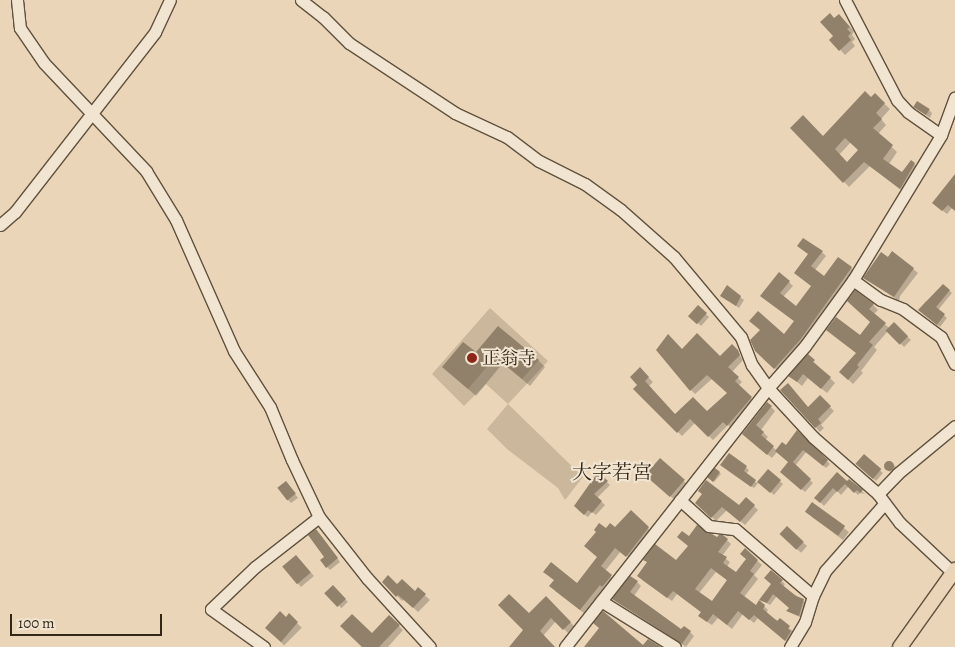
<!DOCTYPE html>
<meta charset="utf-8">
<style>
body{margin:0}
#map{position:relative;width:955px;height:647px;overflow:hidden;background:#ead5b8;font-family:Alegreya,"Noto Serif JP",serif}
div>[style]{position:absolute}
.green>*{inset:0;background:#cbb79c}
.shadow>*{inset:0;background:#0003;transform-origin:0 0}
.building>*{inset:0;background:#92816a;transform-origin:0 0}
.round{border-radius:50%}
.roads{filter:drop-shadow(1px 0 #60523e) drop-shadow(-1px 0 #60523e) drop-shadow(0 1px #60523e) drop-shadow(0 -1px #60523e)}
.minor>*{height:11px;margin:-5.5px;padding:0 5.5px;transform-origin:5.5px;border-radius:5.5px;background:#f1e4d1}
.major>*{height:14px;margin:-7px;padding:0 7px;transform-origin:7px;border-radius:7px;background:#ead5b8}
.dots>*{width:14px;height:14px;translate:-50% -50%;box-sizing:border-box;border:2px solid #f1e4d1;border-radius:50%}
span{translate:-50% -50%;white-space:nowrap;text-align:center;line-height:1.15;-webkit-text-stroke:4px #f1e4d1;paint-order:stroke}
.poi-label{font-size:18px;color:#322616}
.left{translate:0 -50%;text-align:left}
.quarter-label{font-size:20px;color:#322616}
.scale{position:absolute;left:10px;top:614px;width:152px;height:22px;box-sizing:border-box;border:2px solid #322616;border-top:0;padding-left:6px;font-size:15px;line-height:18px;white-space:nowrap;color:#322616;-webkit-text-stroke:4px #f1e4d1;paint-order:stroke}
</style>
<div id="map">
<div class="green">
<div style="clip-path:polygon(490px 308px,548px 361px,508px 404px,583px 477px,565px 500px,558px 488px,507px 449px,487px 429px,508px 404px,486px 384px,464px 406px,432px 374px)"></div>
</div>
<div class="shadow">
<div style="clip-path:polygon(839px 15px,854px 31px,852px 35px,855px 39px,852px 42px,855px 46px,845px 55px,831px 40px,835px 36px,834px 19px)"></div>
<div style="clip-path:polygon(evenodd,875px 95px,890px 109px,881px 119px,886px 125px,878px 134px,897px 152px,889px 164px,902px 173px,914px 164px,920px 169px,905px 193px,870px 166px,849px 187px,792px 128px,823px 138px,875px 95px,851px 142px,859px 150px,847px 163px,839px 155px,851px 142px)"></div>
<div style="clip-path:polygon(918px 110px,929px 110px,932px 113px,930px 118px)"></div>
<div style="clip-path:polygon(955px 181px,955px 210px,952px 208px,947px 214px,938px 207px)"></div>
<div style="clip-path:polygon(822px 252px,826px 256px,815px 270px,824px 278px,851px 268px,855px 272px,779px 372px,760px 355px,784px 335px,795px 322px,765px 299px,789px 282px,793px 286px,783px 297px,797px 307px,812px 286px,800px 277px)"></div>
<div style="clip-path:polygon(893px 252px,918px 273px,900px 296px,899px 301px,865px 278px)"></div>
<div style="clip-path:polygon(944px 286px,952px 293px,938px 310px,947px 318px,940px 327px,919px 310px,926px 301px,929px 303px)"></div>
<div style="clip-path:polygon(722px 296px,740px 297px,744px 300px,739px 308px)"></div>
<div style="clip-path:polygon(873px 305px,878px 310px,874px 314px,889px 328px,894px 324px,911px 340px,904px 347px,888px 331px,874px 347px,877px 350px,861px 371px,863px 373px,853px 384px,840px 372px,857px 354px,860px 336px,872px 322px,853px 306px)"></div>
<div style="left:698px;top:307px;width:15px;height:12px;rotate:42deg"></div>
<div style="clip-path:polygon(736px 349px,743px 360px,732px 372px,742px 382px,738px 386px,755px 402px,732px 429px,728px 425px,713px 440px,695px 423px,682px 436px,635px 389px,639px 385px,640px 369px,653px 382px,649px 386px,675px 416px,707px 412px,728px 393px,713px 378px,695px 394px,691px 390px,682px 350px,720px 358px)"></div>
<div style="clip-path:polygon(476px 354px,538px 360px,545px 367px,530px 386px,503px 363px,476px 396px,451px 374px)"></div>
<div style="clip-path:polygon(808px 356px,835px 383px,827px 393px,808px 378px,802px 386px,790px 376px)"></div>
<div style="clip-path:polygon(782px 390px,808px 409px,820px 397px,834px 411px,821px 425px,824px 428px,820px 432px)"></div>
<div style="clip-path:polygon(771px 407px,775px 411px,761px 430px,768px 437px,765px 440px,777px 451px,786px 446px,797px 432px,830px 464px,826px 468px,807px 451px,795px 466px,813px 483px,805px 492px,782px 472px,790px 462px,777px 452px,772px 458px,743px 434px)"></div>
<div style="clip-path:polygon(729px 455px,749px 470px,746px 474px,757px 483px,768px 471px,783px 484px,774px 495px,759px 482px,754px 488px,724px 467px)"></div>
<div style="clip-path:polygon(864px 456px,883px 473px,876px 481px,860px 467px)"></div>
<div style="clip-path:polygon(660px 460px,689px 486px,676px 501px,652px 480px)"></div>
<div style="clip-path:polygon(889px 461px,896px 467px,890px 472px,884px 466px)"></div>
<div style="clip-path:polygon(715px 470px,721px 474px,714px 482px,709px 477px)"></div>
<div style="clip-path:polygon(598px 474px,610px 485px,597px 498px,605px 505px,596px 515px,592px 512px,588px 517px,578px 510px)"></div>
<div style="clip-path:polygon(837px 474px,847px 483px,849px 480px,865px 494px,860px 493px,858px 495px,849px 486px,841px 495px,837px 491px,824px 506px,816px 498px)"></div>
<div style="clip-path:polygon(289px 486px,298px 498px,291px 503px,288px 500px)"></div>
<div style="clip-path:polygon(697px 503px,739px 507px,754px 506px,758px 510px,745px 525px,727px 510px,716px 521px)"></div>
<div style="clip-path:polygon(813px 504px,849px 532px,843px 540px,812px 517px)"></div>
<div style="clip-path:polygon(632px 512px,653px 533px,632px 560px,621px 551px,605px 571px,616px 581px,585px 614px,555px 591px,555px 581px,549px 576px,577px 584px,598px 558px,606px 530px,616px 529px)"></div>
<div style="left:787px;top:528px;width:27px;height:9px;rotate:42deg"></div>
<div style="clip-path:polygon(319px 533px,340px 562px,330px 570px,327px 567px)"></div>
<div style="clip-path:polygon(evenodd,689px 538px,727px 540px,731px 544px,722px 556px,730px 562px,727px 567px,736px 574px,747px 559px,745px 550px,762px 565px,754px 575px,758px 579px,744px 597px,756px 607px,764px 606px,768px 610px,766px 613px,793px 631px,791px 634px,794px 636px,790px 644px,758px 618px,754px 623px,743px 614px,732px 629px,718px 618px,712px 625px,704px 620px,702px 613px,677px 594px,672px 601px,642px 580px,676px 562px,689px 546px,689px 538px,716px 572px,728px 581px,712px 603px,699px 593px,716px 572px)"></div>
<div style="clip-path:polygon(300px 560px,314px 576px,301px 587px,284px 567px)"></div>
<div style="clip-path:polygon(771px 572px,785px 584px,783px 587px,807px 603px,802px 618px,791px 613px,788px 611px,790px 608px,777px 596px,770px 605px,761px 600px,772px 585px)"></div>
<div style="clip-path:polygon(383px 582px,415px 592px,418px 589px,430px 600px,418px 612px,404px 599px,402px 601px)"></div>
<div style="clip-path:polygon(637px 582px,641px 586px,634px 596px,681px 631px,690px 632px,694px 636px,686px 647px,614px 599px)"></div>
<div style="left:333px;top:587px;width:21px;height:9px;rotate:45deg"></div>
<div style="clip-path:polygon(546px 598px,574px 626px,568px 633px,556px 621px,543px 636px,555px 647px,512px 647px,524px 630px,529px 615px)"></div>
<div style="left:289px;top:615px;width:18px;height:25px;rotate:45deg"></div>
<div style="clip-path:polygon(390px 617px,403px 630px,388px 647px,363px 647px)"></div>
</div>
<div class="building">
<div style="clip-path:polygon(830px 13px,834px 18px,839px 14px,850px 27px,847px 29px,851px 33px,848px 36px,851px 40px,839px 51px,829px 40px,833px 36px,820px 22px)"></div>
<div style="clip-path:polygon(evenodd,865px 91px,871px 97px,875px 93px,885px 103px,876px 113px,882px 119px,873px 128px,893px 145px,883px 159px,902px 172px,911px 160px,915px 163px,900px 189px,864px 162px,843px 183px,790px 128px,803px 115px,823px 136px,865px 91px,845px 138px,858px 150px,847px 162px,835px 149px,845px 138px)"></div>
<div style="left:917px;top:101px;width:15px;height:7px;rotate:32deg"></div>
<div style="clip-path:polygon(955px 174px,955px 211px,948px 205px,942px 211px,932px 203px)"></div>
<div style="clip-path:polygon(803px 238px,823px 251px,811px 266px,824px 276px,838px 257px,852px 267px,800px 340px,774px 369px,755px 351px,750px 340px,760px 330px,749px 321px,758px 311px,784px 334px,794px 321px,760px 296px,779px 272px,790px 281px,780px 293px,796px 306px,811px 286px,794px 273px,808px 254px,797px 246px)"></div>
<div style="clip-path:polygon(892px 251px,914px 268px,894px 297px,863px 278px,881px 252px,888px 257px)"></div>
<div style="clip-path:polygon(943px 284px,950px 290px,936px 307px,945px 314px,937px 325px,918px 310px)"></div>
<div style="clip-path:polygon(727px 285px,741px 296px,736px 306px,720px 296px)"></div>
<div style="clip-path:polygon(855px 290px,874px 304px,869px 309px,886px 323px,869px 342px,873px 345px,857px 365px,859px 367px,848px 380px,839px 372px,856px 353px,826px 330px,836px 317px,860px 335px,870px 322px,847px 301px)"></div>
<div style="left:698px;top:305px;width:12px;height:15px;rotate:42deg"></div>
<div style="left:894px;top:322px;width:20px;height:12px;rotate:45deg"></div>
<div style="clip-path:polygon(498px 326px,539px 360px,522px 379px,495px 357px,468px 389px,442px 367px,463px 342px,476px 352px)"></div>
<div style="clip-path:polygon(697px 333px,720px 356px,732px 344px,738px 350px,740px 355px,728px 367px,739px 377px,735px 381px,752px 397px,727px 426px,723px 422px,708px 437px,690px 419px,677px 433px,633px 389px,637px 385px,630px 377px,640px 367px,649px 377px,645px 381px,675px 414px,693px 397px,707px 411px,727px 393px,707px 375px,690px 391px,656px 350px,668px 334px,682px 349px)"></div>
<div style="clip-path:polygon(808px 354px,815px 360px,813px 362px,831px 377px,821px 389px,803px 374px,797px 382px,788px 376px)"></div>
<div style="clip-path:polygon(788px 383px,808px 407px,820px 395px,831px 406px,818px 419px,821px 423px,815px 428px,780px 390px)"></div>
<div style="clip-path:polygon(767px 402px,772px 406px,756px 425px,764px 432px,761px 435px,774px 446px,767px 455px,742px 434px)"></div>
<div style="clip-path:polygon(797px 430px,828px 460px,823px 466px,803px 450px,793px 462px,811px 479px,801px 490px,780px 472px,788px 462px,775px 451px,782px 442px,786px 445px)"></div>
<div style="clip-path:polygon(729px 453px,747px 466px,744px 471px,756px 480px,751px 487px,720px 465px)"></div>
<div style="left:864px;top:454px;width:23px;height:13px;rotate:41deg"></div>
<div style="left:660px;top:458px;width:33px;height:23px;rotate:41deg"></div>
<div class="round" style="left:884px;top:461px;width:10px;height:10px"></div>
<div style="clip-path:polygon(715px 468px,720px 472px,713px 482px,707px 477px)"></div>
<div style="left:768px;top:469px;width:17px;height:17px;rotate:40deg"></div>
<div style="clip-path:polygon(598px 472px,608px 481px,594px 494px,602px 501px,592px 513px,588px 510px,584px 515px,574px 506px)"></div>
<div style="clip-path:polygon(837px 472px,847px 481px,849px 479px,863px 490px,860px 493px,857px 490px,854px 493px,845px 484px,837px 492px,833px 488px,820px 503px,814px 498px)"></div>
<div style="clip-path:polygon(706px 480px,739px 505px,746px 497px,755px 505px,740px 522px,722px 507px,711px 518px,695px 503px,702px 494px,698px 491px)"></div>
<div style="left:286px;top:481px;width:16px;height:11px;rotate:52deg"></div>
<div style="left:812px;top:502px;width:41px;height:12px;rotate:36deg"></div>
<div style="clip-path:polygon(631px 510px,649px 527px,626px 557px,615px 548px,601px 566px,612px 575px,602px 587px,600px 585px,580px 610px,549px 586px,554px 580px,543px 572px,551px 562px,577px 583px,597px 557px,584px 546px,596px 532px,594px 530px,599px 523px,606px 528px,610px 523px,615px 527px)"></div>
<div style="clip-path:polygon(evenodd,697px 525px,717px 537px,719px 535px,723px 535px,728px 539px,718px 552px,727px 557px,723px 563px,736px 572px,746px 559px,740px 554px,745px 548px,758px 560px,750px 571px,754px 574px,740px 593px,756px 605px,759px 600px,765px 605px,763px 609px,777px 621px,780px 618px,790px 626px,788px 629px,791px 631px,785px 641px,754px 615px,749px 620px,738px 611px,727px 625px,713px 614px,707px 622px,698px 616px,701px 612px,673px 591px,667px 598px,637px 576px,647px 562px,643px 560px,655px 544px,676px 560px,688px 546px,677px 537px,682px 531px,689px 536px,697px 525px,711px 568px,727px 580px,712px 601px,695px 589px,711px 568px)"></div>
<div style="left:787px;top:526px;width:23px;height:11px;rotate:43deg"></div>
<div style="clip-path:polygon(316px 529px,338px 558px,326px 568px,320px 560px,324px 557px,308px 535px)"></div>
<div style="left:296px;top:555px;width:23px;height:18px;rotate:50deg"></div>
<div style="clip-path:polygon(771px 570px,783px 580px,780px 583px,796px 596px,804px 599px,799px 616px,786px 611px,789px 608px,773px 594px,767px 603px,759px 600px,771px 584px,764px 578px)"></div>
<div style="clip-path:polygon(388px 575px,397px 584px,402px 579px,415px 591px,418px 587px,426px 594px,413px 608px,398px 595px,396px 597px,382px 582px)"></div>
<div style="clip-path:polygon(630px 576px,638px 581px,630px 592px,681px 629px,684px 626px,691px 631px,682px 644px,612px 599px)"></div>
<div style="left:333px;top:585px;width:19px;height:12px;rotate:47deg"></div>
<div style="clip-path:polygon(509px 594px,529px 613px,546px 596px,571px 622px,563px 630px,551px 618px,540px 631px,555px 647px,509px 647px,523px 630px,498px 605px)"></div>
<div style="clip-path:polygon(280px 611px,286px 617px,289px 613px,298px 622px,281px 642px,265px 628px)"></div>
<div style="clip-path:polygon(603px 611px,643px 645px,648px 639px,661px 647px,584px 647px,599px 628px,593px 623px)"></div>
<div style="clip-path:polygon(352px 614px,372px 633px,389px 615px,400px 625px,379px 647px,362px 647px,340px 626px)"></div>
</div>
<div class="roads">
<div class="minor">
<div style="left:17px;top:0;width:28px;rotate:84deg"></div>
<div style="left:20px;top:28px;width:42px;rotate:55.6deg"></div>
<div style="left:44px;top:63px;width:149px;rotate:46.6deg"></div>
<div style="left:146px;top:171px;width:57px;rotate:58.5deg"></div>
<div style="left:176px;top:220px;width:143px;rotate:66.1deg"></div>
<div style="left:234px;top:351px;width:67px;rotate:57.3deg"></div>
<div style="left:270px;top:407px;width:57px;rotate:67.5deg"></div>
<div style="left:292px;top:460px;width:63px;rotate:64.7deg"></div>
<div style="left:319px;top:517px;width:78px;rotate:51.8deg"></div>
<div style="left:367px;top:578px;width:93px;rotate:47.6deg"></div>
<div style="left:301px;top:0;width:28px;rotate:38deg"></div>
<div style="left:323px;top:17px;width:37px;rotate:45deg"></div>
<div style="left:349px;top:43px;width:127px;rotate:33.4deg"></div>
<div style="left:455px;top:113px;width:57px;rotate:24.8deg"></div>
<div style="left:507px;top:137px;width:40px;rotate:37deg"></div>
<div style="left:539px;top:161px;width:51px;rotate:26.6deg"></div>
<div style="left:585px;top:184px;width:44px;rotate:35.8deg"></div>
<div style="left:621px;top:210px;width:71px;rotate:41.6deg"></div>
<div style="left:674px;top:257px;width:104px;rotate:50.1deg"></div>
<div style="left:741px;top:337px;width:30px;rotate:69deg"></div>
<div style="left:752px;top:365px;width:28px;rotate:55deg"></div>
<div style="left:768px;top:388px;width:67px;rotate:47.4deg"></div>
<div style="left:813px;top:437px;width:86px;rotate:41.2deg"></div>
<div style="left:878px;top:494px;width:36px;rotate:53deg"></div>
<div style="left:900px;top:523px;width:73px;rotate:43.3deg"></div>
<div style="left:845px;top:0;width:113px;rotate:62.5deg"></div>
<div style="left:897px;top:100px;width:16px;rotate:47deg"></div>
<div style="left:908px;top:112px;width:40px;rotate:34.9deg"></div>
<div style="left:0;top:225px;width:20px;rotate:-41deg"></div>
<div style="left:15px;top:212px;width:228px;rotate:-52.1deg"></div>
<div style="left:155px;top:32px;width:35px;rotate:-65deg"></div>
<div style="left:853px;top:280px;width:34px;rotate:36deg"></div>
<div style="left:881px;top:300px;width:24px;rotate:22deg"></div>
<div style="left:903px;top:309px;width:47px;rotate:36.4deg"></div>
<div style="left:941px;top:337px;width:30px;rotate:63deg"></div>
<div style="left:878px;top:494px;width:28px;rotate:-46deg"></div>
<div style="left:897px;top:474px;width:75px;rotate:-39.6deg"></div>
<div style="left:680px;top:500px;width:39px;rotate:42deg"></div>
<div style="left:709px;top:526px;width:26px;rotate:7deg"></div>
<div style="left:735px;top:529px;width:103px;rotate:40.7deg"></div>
<div style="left:601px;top:601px;width:87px;rotate:31.9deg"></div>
<div style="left:264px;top:647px;width:65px;rotate:-144.4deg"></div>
<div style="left:211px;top:609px;width:61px;rotate:-43.7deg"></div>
<div style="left:255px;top:567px;width:81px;rotate:-38deg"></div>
<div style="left:565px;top:647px;width:329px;rotate:-51.9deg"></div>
<div style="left:768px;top:388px;width:56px;rotate:-48.6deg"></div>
<div style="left:805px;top:346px;width:82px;rotate:-54deg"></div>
<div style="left:853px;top:280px;width:170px;rotate:-58.7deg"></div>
<div style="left:941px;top:135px;width:40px;rotate:-69.8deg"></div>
<div style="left:790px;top:647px;width:29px;rotate:-59deg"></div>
<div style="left:805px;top:622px;width:27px;rotate:-73deg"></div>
<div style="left:813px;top:596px;width:28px;rotate:-64deg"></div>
<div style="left:825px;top:571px;width:89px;rotate:-48.6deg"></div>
</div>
<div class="major">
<div style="left:900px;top:647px;width:95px;rotate:-54.5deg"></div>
</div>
</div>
<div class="dots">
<div style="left:472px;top:358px;background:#8f2418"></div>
</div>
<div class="poi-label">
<span class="left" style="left:482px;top:358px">正翁寺</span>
</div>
<div class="quarter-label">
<span style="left:612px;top:472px">大字若宮</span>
</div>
<div class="scale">100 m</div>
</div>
